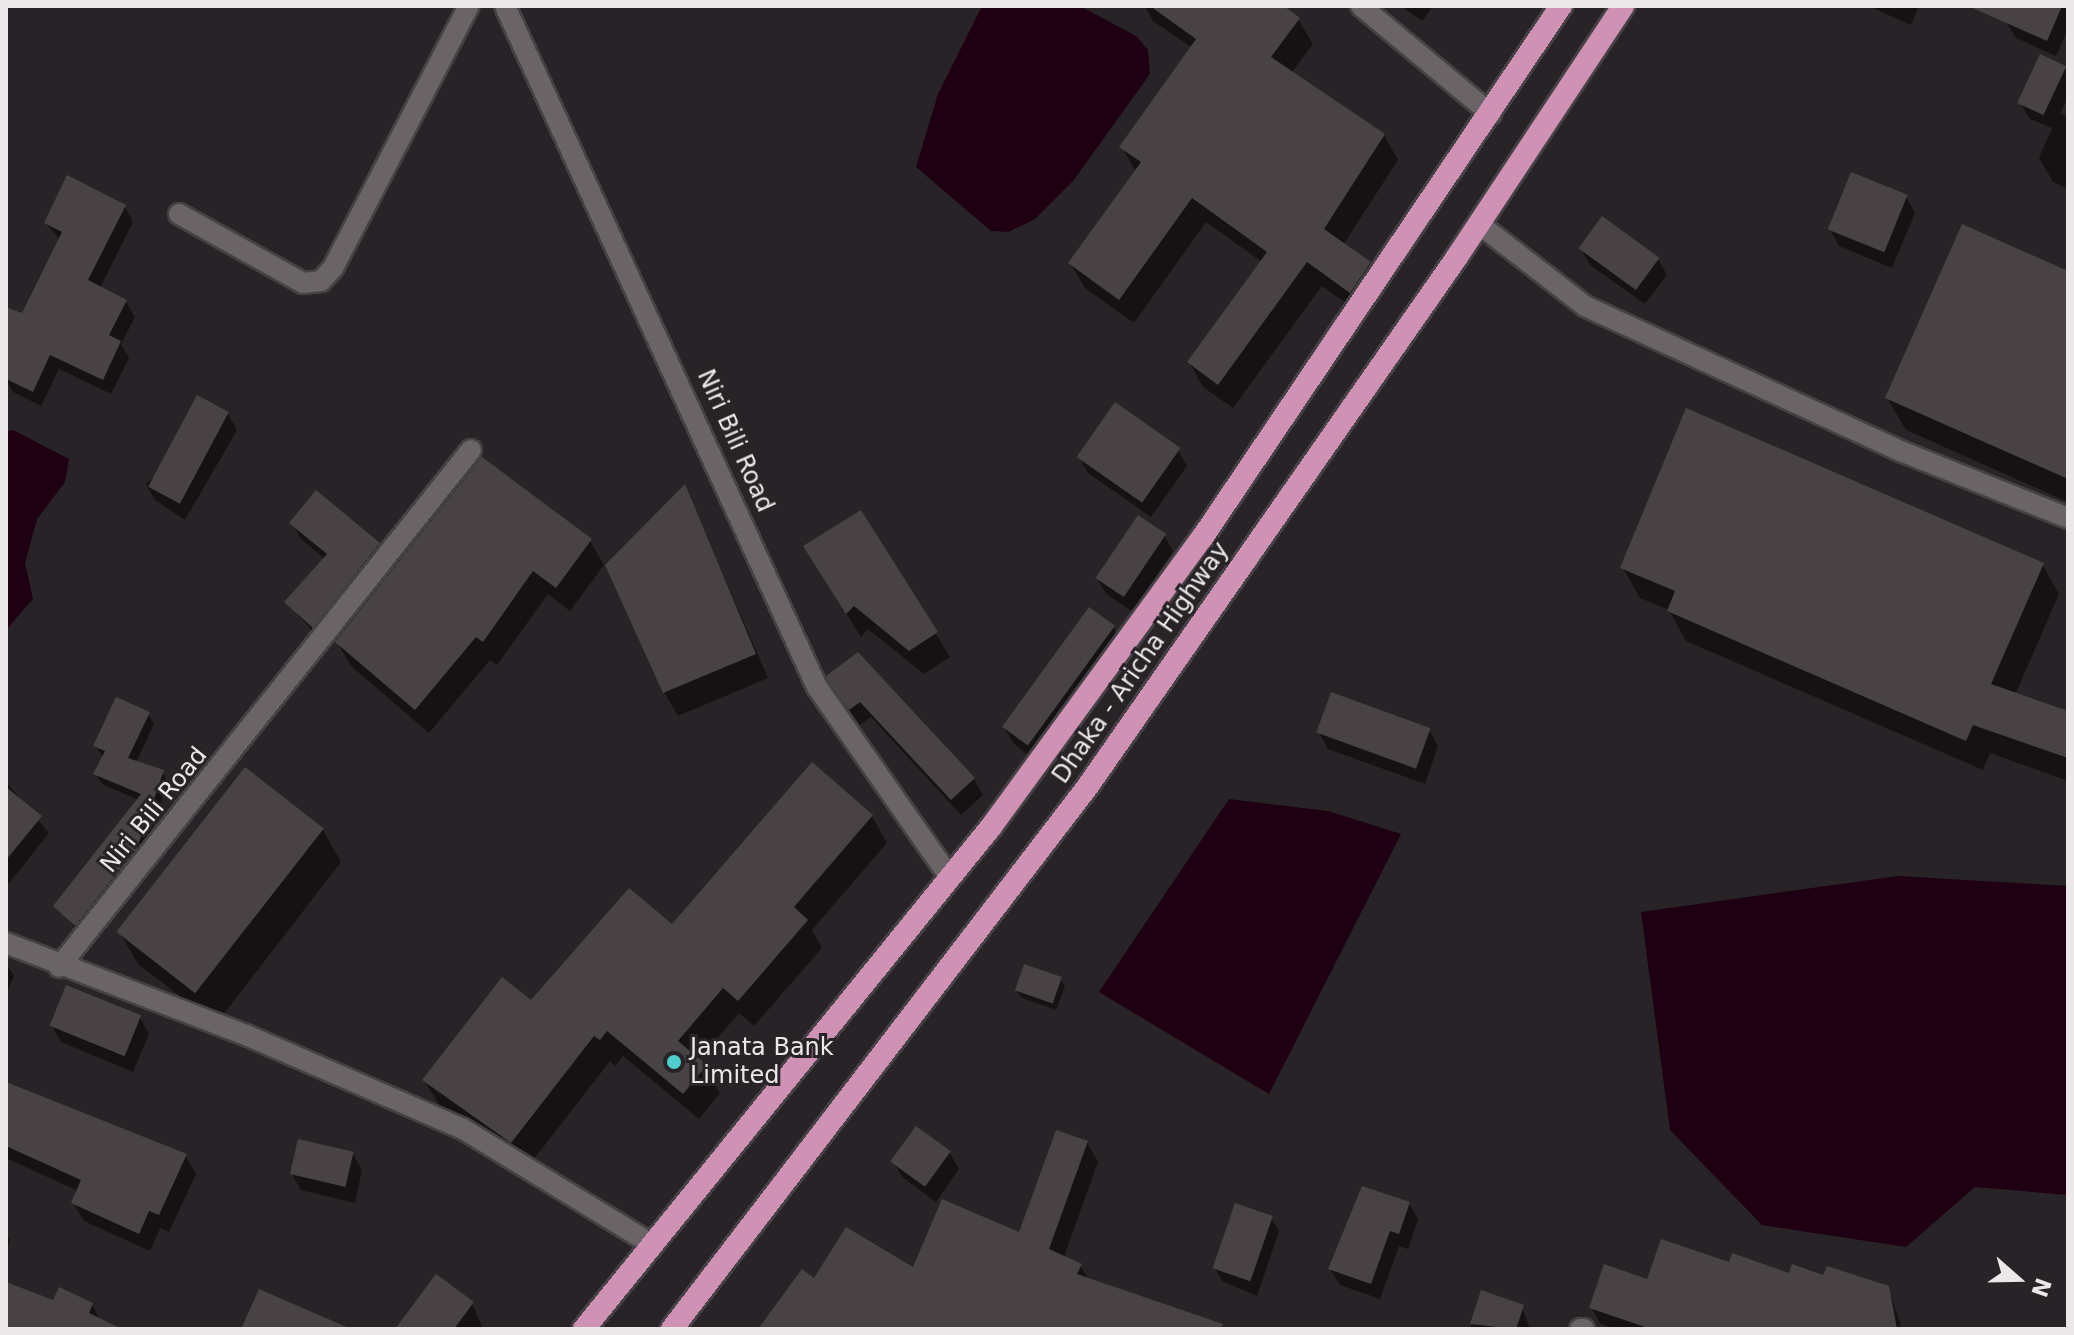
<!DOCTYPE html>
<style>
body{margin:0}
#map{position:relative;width:2074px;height:1335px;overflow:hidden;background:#282326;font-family:"DejaVu Sans",sans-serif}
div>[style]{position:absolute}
.water>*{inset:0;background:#1e0012}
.shadow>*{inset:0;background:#0007}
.building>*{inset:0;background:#484245;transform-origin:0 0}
.roads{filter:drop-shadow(2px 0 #464144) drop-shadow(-2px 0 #464144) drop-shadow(0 2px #464144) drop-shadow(0 -2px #464144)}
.minor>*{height:20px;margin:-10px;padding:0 10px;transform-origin:10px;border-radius:10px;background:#6a6467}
.trunk>*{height:22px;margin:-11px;padding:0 11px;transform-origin:11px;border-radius:11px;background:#d092b4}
.dots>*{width:22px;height:22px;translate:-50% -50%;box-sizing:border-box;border:4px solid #282326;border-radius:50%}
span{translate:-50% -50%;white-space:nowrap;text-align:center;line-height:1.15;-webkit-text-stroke:6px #282326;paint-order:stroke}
.street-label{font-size:24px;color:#ece8ea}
.poi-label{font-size:24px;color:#ece8ea}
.left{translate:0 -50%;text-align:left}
.frame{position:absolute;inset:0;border:8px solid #ece8ea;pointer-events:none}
.north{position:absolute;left:1978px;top:1239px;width:80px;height:80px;-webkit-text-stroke:6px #282326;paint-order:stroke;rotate:110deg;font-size:22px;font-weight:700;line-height:32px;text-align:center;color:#ece8ea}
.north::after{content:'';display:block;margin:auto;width:28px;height:36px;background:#ece8ea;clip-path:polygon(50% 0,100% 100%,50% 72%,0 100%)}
</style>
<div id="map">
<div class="water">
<div style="clip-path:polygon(982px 6px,1080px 6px,1136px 36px,1148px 50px,1150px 74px,1073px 181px,1035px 219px,1008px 232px,991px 231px,916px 167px,938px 94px)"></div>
<div style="clip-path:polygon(13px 430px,69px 459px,65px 482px,37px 519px,25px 563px,33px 599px,6px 630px,6px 432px)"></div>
<div style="clip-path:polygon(1229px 799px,1328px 811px,1401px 834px,1269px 1094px,1099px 992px)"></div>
<div style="clip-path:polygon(1898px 876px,2068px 886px,2068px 1195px,1975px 1187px,1906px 1247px,1762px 1225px,1670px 1130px,1641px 912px)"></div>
</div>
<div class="shadow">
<div style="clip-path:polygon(1145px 6px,1280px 6px,1298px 19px,1313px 44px,1291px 73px,1384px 135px,1398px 160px,1343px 245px,1370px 264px,1384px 289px,1365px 317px,1322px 286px,1233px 408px,1203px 387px,1189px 362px,1262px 262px,1206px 222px,1134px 323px,1085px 288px,1070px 263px,1136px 172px,1122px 147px,1192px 48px,1153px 21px)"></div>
<div style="clip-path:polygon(1401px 6px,1433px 6px,1422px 21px)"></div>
<div style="clip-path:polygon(1868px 6px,1919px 6px,1911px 25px)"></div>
<div style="clip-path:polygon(2013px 6px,2068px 6px,2068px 29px,2056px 56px,2016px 38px,2006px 22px)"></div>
<div style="clip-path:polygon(2065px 67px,2068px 97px,2060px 114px,2068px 117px,2068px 189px,2053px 182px,2039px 158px,2052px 128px,2030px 119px,2020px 103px)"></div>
<div style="clip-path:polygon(1906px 197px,1915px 213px,1892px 268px,1839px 246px,1830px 230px)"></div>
<div style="clip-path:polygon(125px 207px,133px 222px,100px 288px,126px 302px,135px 317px,121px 344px,129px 358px,111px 394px,59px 369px,41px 406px,13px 392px,6px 380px,6px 309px,23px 316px,60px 240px,46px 223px)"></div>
<div style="clip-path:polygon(1581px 249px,1658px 259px,1667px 275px,1645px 304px,1590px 265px)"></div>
<div style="clip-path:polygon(2068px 273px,2068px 502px,1906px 430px,1887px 398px)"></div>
<div style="clip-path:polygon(228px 414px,237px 430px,185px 520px,155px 500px,146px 484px)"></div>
<div style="clip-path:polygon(1178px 450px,1187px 466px,1151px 517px,1088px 473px,1079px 457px)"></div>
<div style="clip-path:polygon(685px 487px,768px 678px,678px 716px,664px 692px)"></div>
<div style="clip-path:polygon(860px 512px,950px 657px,924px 674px,868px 629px,861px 637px,820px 571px)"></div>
<div style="clip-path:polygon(292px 523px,379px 544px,388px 560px,323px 642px,287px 603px,325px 559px,301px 539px)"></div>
<div style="clip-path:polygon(1164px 535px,1173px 551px,1133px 612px,1106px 594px,1097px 578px)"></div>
<div style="clip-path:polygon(590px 541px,604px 565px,570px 611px,548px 594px,497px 665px,490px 660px,429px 733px,351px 666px,337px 642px)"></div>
<div style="clip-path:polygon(2042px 564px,2059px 594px,2015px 695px,2068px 713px,2068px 781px,1990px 753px,1983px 770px,1686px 641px,1669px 610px,1640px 598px,1623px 568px)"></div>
<div style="clip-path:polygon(1113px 627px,1123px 643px,1040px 765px,1013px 743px,1004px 727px)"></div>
<div style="clip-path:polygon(858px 655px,974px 779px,983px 795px,961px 815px,871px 717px,860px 725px,840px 697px)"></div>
<div style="clip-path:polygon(148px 714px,154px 724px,136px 763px,162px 772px,168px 782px,142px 859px,82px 935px,55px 906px,138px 800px,102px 784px,96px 774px,104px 758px,95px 746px)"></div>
<div style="clip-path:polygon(1429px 730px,1438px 746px,1425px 784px,1328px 749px,1319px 733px)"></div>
<div style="clip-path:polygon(6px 782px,49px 833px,6px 887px)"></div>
<div style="clip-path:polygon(872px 816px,887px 843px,812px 930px,822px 948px,754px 1026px,739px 1013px,698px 1061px,720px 1093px,699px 1119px,623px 1056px,615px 1066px,610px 1061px,527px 1168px,440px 1106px,424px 1080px,531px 1002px)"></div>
<div style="clip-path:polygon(323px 830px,341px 862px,216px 1024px,138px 964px,120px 933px)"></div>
<div style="clip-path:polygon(6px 963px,14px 976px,6px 995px)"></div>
<div style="clip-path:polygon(1060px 979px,1065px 986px,1056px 1010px,1022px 998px,1017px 991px)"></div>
<div style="clip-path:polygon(140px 1018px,149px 1034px,133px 1072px,61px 1042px,52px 1026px)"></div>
<div style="clip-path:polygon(6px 1085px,185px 1155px,196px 1174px,169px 1232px,160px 1228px,150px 1251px,84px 1221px,73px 1203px,78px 1191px,6px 1158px)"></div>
<div style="clip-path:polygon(1087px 1142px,1098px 1162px,1064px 1257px,1080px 1265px,1089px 1280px,1230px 1329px,771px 1329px,815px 1281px,914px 1270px,1020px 1235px)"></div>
<div style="clip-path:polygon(950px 1153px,959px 1169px,936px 1202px,902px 1177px,893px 1161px)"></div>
<div style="clip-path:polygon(353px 1154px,362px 1170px,355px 1203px,301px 1190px,292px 1174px)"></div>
<div style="clip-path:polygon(1409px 1203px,1418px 1219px,1408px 1249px,1399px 1246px,1380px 1299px,1340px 1285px,1330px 1269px)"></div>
<div style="clip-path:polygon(1271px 1218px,1279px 1231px,1257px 1296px,1222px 1281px,1215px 1268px)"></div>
<div style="clip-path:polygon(6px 1233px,10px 1240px,6px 1252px)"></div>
<div style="clip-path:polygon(1730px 1265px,1888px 1287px,1902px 1329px,1615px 1329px,1601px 1324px,1591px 1308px,1648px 1281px)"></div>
<div style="clip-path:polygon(6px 1284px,54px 1302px,92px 1305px,102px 1323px,100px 1329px,6px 1329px)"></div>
<div style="clip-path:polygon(1483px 1293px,1522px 1307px,1530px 1329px,1470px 1329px)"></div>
<div style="clip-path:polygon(472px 1303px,483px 1329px,398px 1329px)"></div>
</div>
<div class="building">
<div style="clip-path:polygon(1150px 6px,1284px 6px,1300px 18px,1271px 57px,1385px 134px,1324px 229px,1371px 262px,1350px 293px,1307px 262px,1218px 385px,1187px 362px,1267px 252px,1192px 198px,1119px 300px,1068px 263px,1141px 162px,1119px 147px,1196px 39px)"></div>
<div style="clip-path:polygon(1968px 6px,2062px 6px,2047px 41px)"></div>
<div style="left:2040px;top:54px;width:29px;height:54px;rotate:25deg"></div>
<div style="left:1851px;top:172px;width:61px;height:62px;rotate:22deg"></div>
<div style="clip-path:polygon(67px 175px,126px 205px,88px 280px,127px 300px,109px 335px,121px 341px,103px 380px,50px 355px,33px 392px,6px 379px,6px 307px,22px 313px,62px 232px,44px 223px)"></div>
<div style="left:1602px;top:216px;width:71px;height:40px;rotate:36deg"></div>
<div style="clip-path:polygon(1962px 224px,2068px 271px,2068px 479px,1885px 398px)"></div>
<div style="left:197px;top:395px;width:36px;height:104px;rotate:28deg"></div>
<div style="left:1115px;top:402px;width:80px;height:67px;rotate:35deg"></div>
<div style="clip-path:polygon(1686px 408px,2044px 563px,1991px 684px,2068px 711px,2068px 758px,1973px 725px,1966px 741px,1667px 611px,1675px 591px,1620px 568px)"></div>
<div style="clip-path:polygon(482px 457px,592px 539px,556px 588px,533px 571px,483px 642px,476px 637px,415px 710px,335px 642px)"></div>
<div style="clip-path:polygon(685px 484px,756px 654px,663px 693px,605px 565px)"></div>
<div style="clip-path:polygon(316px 490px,380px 543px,313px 628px,284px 602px,327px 554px,289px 523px)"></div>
<div style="clip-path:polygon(861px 510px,938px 632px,909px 651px,854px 606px,846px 614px,803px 546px)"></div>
<div style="left:1138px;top:515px;width:34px;height:76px;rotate:34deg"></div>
<div style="left:1089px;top:607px;width:32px;height:148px;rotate:36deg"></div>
<div style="clip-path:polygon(858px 652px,975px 778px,951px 800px,860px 702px,849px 710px,828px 681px,826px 676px)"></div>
<div style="left:1331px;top:692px;width:106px;height:43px;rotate:20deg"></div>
<div style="clip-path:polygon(116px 697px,150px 712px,128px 758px,164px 770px,137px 848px,75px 926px,53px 906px,141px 794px,93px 774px,105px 751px,93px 746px)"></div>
<div style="clip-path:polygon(812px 762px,873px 815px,794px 907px,808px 920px,738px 1001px,723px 988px,678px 1041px,707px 1065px,683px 1094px,607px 1031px,600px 1040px,594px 1036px,511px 1143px,422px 1080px,502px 977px,531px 1000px,629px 888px,672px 924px)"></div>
<div style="left:245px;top:767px;width:100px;height:209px;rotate:38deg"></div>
<div style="clip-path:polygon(6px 787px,42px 816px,6px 860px)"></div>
<div style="left:1024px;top:964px;width:40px;height:28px;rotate:19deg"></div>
<div style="left:66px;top:985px;width:81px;height:44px;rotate:22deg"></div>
<div style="clip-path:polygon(6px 1082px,187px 1154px,159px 1215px,149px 1211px,139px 1234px,71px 1203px,81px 1180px,6px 1146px)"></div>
<div style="left:916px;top:1126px;width:43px;height:44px;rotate:36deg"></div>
<div style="clip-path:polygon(1056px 1130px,1088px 1141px,1049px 1249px,1082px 1264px,1077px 1274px,1223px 1324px,1222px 1329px,758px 1329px,802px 1269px,814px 1278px,846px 1227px,913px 1267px,942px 1199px,1019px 1232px)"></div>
<div style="left:298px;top:1139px;width:57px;height:36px;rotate:13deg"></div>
<div style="clip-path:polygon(1362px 1186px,1410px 1202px,1399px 1234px,1390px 1231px,1371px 1284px,1328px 1269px)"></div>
<div style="left:1235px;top:1203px;width:40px;height:69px;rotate:19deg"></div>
<div style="clip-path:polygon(1661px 1239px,1729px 1262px,1732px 1253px,1789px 1273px,1792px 1264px,1823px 1275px,1827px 1266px,1889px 1286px,1897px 1329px,1651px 1329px,1589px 1308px,1604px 1264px,1647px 1279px)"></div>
<div style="clip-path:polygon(436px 1274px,474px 1302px,454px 1329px,395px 1329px)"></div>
<div style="clip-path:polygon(6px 1282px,53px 1300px,59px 1287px,93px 1303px,89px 1313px,122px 1329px,6px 1329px)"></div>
<div style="clip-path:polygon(259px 1289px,351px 1329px,241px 1329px)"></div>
<div style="clip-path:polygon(1481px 1290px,1524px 1305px,1516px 1329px,1470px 1324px)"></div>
</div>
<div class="roads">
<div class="minor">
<div style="left:505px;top:6px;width:749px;rotate:65.39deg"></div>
<div style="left:817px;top:687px;width:233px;rotate:55.1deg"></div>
<div style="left:1361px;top:6px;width:169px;rotate:39.7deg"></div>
<div style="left:179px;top:214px;width:142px;rotate:29.1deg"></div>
<div style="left:303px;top:283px;width:18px;rotate:-6deg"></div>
<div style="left:321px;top:281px;width:18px;rotate:-47deg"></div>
<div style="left:333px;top:268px;width:295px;rotate:-62.6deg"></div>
<div style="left:1479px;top:224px;width:134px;rotate:37.7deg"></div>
<div style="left:1585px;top:306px;width:350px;rotate:24.7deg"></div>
<div style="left:1903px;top:452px;width:178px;rotate:21.8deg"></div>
<div style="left:6px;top:943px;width:257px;rotate:21deg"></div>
<div style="left:246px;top:1035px;width:236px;rotate:23.4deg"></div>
<div style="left:463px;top:1129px;width:223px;rotate:31.4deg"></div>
<div style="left:59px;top:967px;width:661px;rotate:-51.45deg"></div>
<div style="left:1580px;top:1329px;width:4px"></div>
</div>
<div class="trunk">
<div style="left:584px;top:1329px;width:646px;rotate:-50.97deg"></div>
<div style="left:991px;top:827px;width:358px;rotate:-53.9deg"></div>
<div style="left:1202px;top:538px;width:642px;rotate:-55.99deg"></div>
<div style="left:672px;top:1329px;width:684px;rotate:-52.54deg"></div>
<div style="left:1088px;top:786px;width:645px;rotate:-55.1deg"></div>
<div style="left:1457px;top:257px;width:301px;rotate:-56.5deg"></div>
</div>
</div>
<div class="dots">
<div style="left:674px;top:1062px;background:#52cdcd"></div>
</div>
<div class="street-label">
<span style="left:735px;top:441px;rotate:66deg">Niri Bili Road</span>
<span style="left:1141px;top:663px;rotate:-55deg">Dhaka - Aricha Highway</span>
<span style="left:154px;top:810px;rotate:-51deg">Niri Bili Road</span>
</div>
<div class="poi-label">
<span class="left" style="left:690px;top:1062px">Janata Bank<br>Limited</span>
</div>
<div class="frame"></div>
<div class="north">N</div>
</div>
